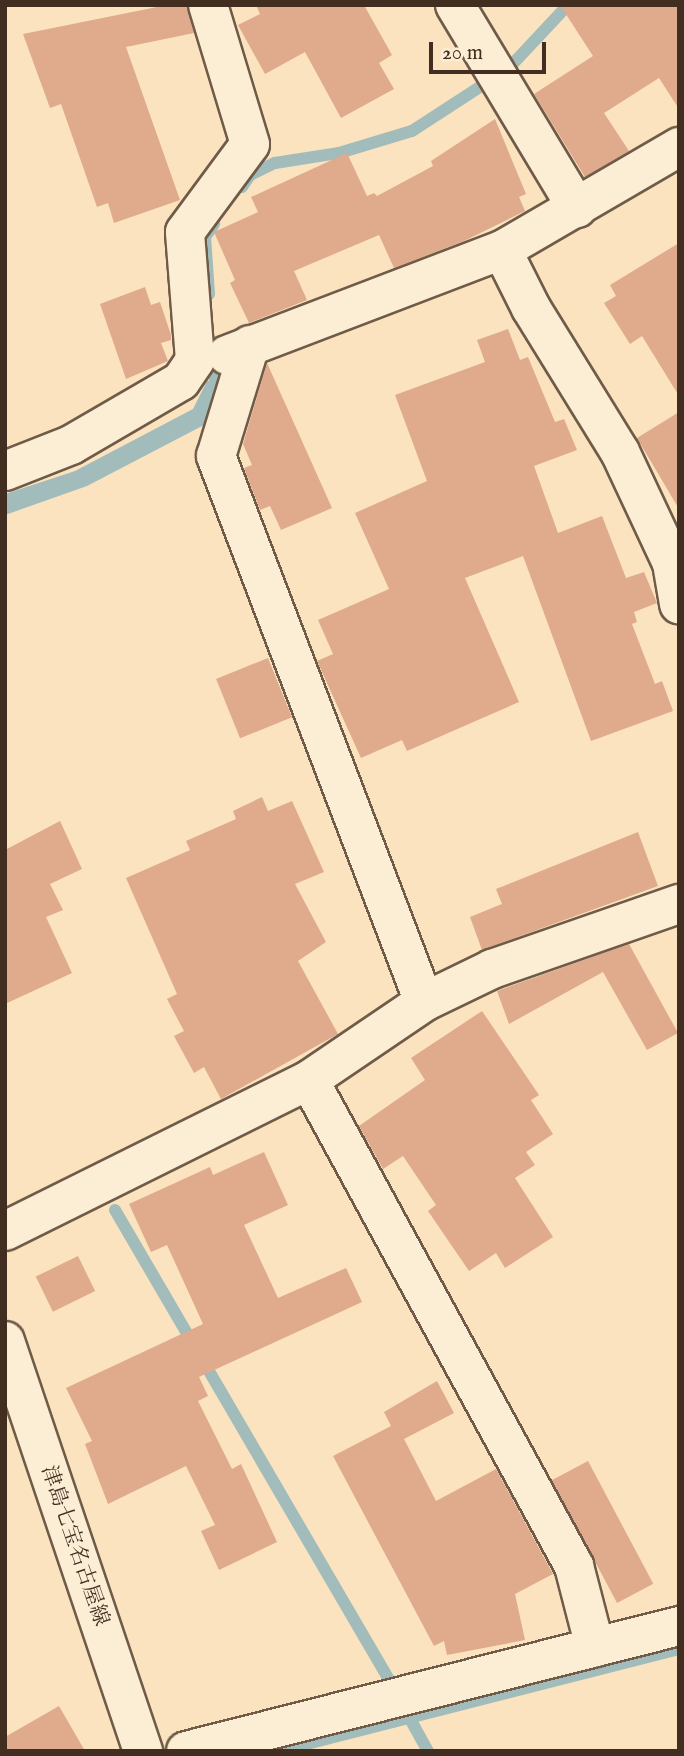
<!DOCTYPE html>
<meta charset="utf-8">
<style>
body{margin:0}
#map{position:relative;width:684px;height:1756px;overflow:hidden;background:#fae3be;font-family:"IM FELL English","Noto Serif JP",serif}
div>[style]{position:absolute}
.water>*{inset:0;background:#a1bcba}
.stream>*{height:12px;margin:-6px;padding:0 6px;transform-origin:6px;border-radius:6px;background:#a1bcba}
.building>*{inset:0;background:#e0aa8d;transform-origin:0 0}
.roads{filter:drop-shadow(2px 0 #6f5b48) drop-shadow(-2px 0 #6f5b48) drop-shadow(0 2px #6f5b48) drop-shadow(0 -2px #6f5b48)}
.minor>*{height:38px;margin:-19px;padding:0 19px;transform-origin:19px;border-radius:19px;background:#fcedd5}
.secondary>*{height:38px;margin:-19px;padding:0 19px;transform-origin:19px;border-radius:19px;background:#fcedd5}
span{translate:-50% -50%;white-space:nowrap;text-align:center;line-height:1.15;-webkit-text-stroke:5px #fcedd5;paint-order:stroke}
.street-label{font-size:21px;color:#412e21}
.frame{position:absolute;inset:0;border:7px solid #412e21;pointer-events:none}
.scale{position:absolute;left:429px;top:42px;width:117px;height:32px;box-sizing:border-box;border:4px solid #412e21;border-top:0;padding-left:9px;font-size:21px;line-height:24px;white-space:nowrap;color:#412e21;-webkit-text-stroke:5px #fcedd5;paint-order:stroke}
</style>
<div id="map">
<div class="water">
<div style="clip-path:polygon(207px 381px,220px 381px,204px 425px,87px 486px,5px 515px,5px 494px,75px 471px,193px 409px)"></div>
</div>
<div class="stream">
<div style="left:242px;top:187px;width:14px;rotate:-56deg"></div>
<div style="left:250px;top:175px;width:28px;rotate:-26deg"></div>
<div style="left:275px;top:163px;width:65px;rotate:-8.9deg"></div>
<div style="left:339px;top:153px;width:76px;rotate:-16.8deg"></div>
<div style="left:412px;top:131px;width:116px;rotate:-33deg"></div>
<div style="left:509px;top:68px;width:86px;rotate:-46.9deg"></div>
<div style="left:209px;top:294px;width:57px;rotate:-94deg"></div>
<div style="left:205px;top:237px;width:16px;rotate:-55deg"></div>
<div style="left:210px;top:394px;width:14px;rotate:-69deg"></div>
<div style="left:215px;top:381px;width:27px;rotate:-94deg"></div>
<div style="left:115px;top:1210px;width:548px;rotate:59.74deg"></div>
<div style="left:409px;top:1717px;width:39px;rotate:61deg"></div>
<div style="left:279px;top:1751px;width:413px;rotate:-14.3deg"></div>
</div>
<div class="building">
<div style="clip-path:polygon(167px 5px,187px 5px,194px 33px,126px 47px,180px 200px,114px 223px,108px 203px,97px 207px,61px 104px,50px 108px,23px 34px)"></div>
<div style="clip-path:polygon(256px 5px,364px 5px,392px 55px,379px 63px,394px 89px,341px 118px,305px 52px,265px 74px,238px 25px,260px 14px)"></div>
<div style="clip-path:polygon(560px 5px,679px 5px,679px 109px,659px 78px,604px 113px,629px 151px,585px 177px,534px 94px,593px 56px)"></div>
<div style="clip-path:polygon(495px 119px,526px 194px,519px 197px,525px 211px,464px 241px,394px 268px,379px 235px,294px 271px,307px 300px,249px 323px,230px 283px,235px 280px,214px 232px,258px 212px,251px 197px,347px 153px,367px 196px,374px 193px,377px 196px,433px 166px,431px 161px)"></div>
<div style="clip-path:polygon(679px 243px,679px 396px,642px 336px,630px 344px,604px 303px,616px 296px,610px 285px)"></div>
<div style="clip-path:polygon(145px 287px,151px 305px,160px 302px,171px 335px,171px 340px,161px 343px,168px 361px,126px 379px,100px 304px)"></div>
<div style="clip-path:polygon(508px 329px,520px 360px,528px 357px,555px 422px,564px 419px,577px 450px,534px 466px,558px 533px,602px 516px,626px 578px,644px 572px,657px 603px,634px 612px,637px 622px,632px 624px,655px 684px,662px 681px,673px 711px,591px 741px,523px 556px,465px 578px,519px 702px,407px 751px,402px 740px,361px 758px,317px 661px,333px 654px,318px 620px,389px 589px,355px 513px,427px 481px,395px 395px,485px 362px,477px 340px)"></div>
<div style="clip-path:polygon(267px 363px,332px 508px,281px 530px,270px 506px,260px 510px,244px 468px,252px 465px,243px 444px)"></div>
<div style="clip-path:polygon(679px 412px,679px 509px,637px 438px)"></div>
<div style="left:268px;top:658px;width:64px;height:56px;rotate:68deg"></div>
<div style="clip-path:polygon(262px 797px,268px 811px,292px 801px,324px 872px,295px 884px,326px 942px,298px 961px,338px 1034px,221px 1099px,204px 1067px,194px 1073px,174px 1036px,184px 1031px,167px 999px,177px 994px,126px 878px,190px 850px,186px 841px,236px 819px,233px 811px)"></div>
<div style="clip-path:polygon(60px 821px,82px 869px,50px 884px,63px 910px,46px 917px,72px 973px,5px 1004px,5px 850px)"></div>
<div style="clip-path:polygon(638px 832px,658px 886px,482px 950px,470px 917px,502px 904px,496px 889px)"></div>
<div style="clip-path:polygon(629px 944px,678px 1033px,647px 1050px,603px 972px,509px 1024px,497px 991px)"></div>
<div style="clip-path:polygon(482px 1011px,539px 1095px,531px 1100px,553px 1134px,526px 1152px,535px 1165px,515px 1178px,553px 1237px,505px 1268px,496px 1253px,469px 1271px,428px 1211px,436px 1205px,403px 1156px,383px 1169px,359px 1126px,425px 1080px,411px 1058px)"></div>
<div style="clip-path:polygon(264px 1152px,288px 1205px,244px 1225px,278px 1298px,346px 1268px,362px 1302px,199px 1377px,208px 1396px,198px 1401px,232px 1469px,241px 1464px,277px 1542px,219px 1570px,201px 1531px,215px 1525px,186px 1466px,108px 1504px,85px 1444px,92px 1441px,66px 1388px,203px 1324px,167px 1245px,151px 1252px,129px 1204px,210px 1167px,213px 1175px)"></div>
<div style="left:78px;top:1256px;width:39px;height:47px;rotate:64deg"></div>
<div style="clip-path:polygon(437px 1381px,454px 1413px,404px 1439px,436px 1501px,496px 1469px,553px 1574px,515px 1594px,525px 1640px,447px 1655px,444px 1641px,434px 1646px,333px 1456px,391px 1426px,384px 1412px)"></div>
<div style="left:588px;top:1461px;width:139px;height:41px;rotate:62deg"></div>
<div style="clip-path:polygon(59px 1706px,85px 1751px,5px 1751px,5px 1737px)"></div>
</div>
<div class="roads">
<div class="minor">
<div style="left:455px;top:5px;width:237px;rotate:59deg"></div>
<div style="left:502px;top:250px;width:65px;rotate:63.4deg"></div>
<div style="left:531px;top:308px;width:169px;rotate:58.3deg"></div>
<div style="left:620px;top:452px;width:123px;rotate:64.9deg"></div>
<div style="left:672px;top:563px;width:42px;rotate:80.3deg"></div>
<div style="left:250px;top:345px;width:116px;rotate:107deg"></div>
<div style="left:216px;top:456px;width:584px;rotate:69.15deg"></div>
<div style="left:227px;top:355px;width:294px;rotate:-20.9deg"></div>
<div style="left:502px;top:250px;width:205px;rotate:-30.2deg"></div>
<div style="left:5px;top:471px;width:71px;rotate:-21.5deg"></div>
<div style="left:71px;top:445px;width:127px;rotate:-30.2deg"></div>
<div style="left:181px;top:381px;width:25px;rotate:-56deg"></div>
<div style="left:195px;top:360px;width:128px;rotate:-94.5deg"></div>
<div style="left:185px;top:232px;width:109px;rotate:-53.5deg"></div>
<div style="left:250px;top:144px;width:145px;rotate:-106.8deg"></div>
<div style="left:309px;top:1080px;width:554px;rotate:61.4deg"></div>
<div style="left:574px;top:1566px;width:84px;rotate:75.5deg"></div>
<div style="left:5px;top:1231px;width:339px;rotate:-26.4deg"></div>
<div style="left:309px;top:1080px;width:139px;rotate:-34.1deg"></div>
<div style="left:424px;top:1002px;width:76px;rotate:-25.9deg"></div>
<div style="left:492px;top:969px;width:198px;rotate:-19.2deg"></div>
<div style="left:186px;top:1751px;width:509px;rotate:-14.23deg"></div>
</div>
<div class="secondary">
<div style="left:5px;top:1341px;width:433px;rotate:71.4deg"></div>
</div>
</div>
<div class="street-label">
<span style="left:74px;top:1546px;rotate:71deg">津島七宝名古屋線</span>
</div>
<div class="frame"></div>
<div class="scale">20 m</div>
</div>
